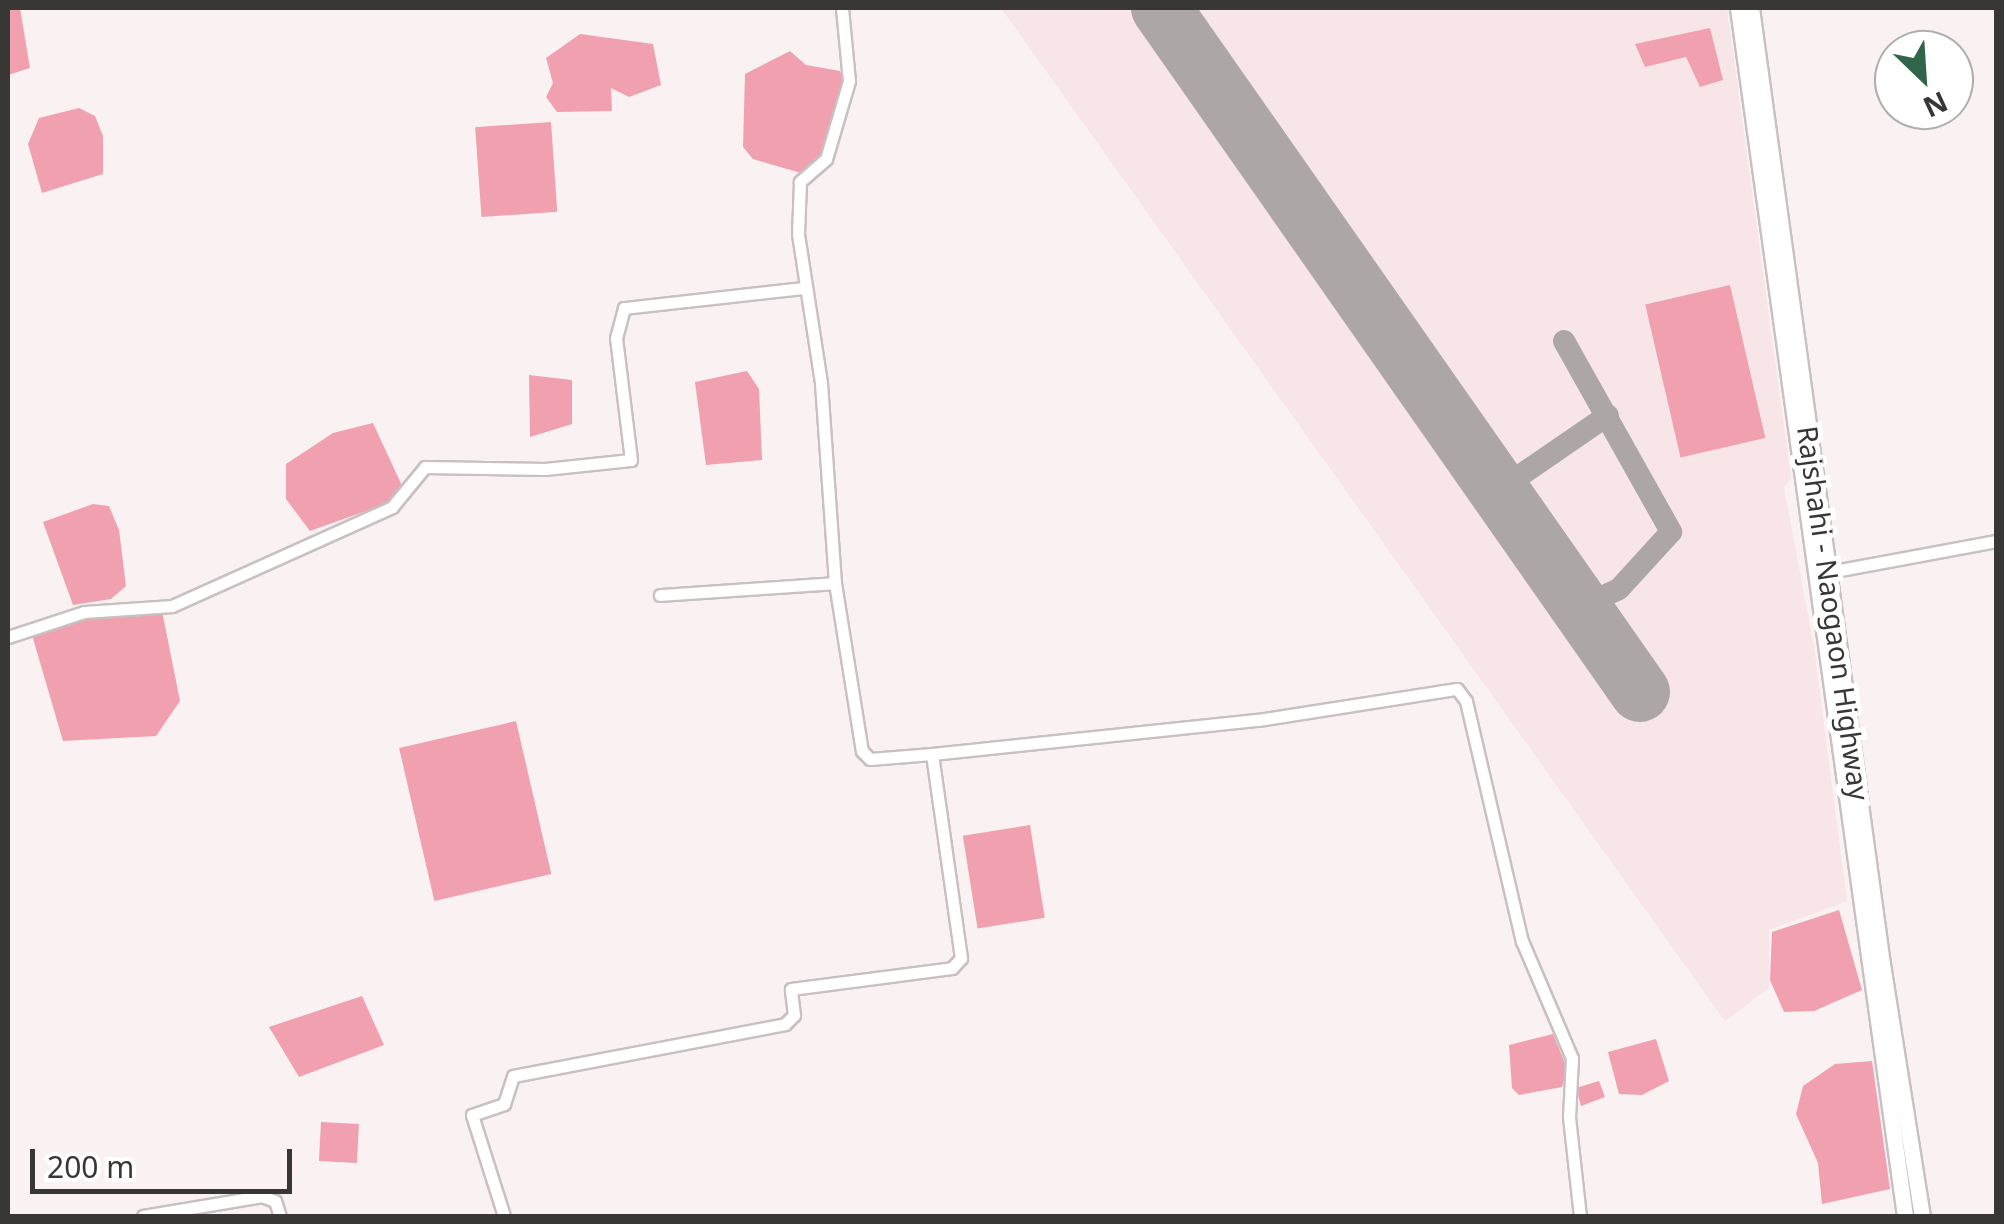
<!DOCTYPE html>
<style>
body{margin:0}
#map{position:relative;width:2004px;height:1224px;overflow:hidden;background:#f9f1f2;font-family:"Noto Sans",sans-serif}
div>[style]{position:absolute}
.built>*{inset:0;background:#f7e5e8}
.water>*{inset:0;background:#f0a0ae;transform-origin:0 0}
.taxiway>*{height:22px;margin:-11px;padding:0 11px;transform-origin:11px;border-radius:11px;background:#aca6a6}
.runway>*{height:60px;margin:-30px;padding:0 30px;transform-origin:30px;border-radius:30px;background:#aca6a6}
.roads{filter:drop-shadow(2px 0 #c8c0c1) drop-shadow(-2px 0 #c8c0c1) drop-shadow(0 2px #c8c0c1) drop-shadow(0 -2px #c8c0c1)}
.minor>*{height:11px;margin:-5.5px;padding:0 5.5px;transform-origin:5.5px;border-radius:5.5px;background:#fff}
.major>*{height:15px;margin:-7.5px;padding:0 7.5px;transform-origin:7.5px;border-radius:7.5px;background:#fff}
span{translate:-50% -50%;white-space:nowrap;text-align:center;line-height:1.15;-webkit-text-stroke:10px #fff;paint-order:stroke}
.street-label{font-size:28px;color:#393636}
.frame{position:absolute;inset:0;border:10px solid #393636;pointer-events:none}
.north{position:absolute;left:1874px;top:30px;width:100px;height:100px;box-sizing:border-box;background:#fff;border:2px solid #b0afaf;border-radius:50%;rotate:155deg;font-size:28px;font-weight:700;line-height:40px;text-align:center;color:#393636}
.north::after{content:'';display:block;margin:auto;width:35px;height:45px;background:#316549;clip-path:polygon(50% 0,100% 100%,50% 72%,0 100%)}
.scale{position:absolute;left:30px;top:1149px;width:262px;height:45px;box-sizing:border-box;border:5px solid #393636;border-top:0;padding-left:12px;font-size:30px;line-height:35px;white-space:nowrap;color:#393636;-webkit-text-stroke:8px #fff;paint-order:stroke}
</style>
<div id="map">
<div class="built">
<div style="clip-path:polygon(1001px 8px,1727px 8px,1791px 478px,1784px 488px,1814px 647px,1847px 901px,1769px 930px,1769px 988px,1725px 1021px)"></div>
</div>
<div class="water">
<div style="clip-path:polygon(8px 8px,20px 8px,30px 68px,8px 75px)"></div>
<div style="clip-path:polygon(1710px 28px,1723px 80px,1700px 87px,1686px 57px,1645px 67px,1635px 44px)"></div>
<div style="clip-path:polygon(580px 34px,653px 44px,661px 85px,629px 97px,611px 88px,612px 111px,557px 112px,546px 97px,553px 83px,546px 58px)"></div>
<div style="clip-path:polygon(790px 51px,806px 65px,840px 71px,846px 86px,823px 157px,801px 173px,753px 159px,743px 147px,745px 74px)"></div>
<div style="clip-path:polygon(79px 108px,95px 116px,103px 136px,103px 174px,42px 193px,28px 144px,39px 118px)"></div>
<div style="left:551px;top:122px;width:90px;height:76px;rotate:86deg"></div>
<div style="left:1730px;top:285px;width:157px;height:87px;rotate:77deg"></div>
<div style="clip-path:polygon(747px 371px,759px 389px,762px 460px,706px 465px,695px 382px)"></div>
<div style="clip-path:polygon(529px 375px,572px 380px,572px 424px,530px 437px)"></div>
<div style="clip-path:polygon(373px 423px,403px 488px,394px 501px,310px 531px,286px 499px,286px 464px,333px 433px)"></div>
<div style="clip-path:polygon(93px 504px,109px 506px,119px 530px,126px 586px,111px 599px,73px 605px,43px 522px)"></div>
<div style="clip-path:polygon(162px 611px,180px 701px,156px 736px,63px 741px,32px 635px,103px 614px)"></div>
<div style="left:516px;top:721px;width:157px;height:120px;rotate:77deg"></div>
<div style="left:1030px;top:825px;width:94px;height:68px;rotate:81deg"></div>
<div style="clip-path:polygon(1839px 910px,1862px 990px,1814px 1011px,1784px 1012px,1770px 980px,1772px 932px)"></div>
<div style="clip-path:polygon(362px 996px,384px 1045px,299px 1077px,269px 1027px)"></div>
<div style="clip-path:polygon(1553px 1034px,1567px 1068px,1562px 1087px,1519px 1095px,1512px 1088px,1509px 1045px)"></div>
<div style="clip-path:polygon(1656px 1039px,1669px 1081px,1642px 1095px,1619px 1094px,1608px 1052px)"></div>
<div style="clip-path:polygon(1872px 1061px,1890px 1189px,1822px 1204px,1818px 1163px,1796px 1114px,1803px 1086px,1835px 1064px)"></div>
<div style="clip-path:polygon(1599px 1081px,1605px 1097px,1581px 1106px,1576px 1088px)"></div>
<div style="left:321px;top:1122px;width:38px;height:39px;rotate:3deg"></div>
</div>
<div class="taxiway">
<div style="left:1564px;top:341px;width:219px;rotate:60.7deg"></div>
<div style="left:1671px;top:532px;width:77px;rotate:132.4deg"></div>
<div style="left:1619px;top:589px;width:29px;rotate:155deg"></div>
<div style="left:1593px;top:601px;width:18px;rotate:-177deg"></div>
<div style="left:1499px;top:490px;width:132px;rotate:-34.5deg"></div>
</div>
<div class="runway">
<div style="left:1161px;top:8px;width:835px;rotate:55deg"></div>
</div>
<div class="roads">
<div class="minor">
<div style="left:842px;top:8px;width:73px;rotate:84.5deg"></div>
<div style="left:849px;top:81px;width:81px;rotate:106.4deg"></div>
<div style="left:826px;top:159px;width:35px;rotate:139deg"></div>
<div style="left:800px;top:182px;width:52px;rotate:92.2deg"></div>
<div style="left:798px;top:234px;width:151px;rotate:81.2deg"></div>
<div style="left:821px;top:383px;width:200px;rotate:86deg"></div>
<div style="left:835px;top:583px;width:170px;rotate:80.9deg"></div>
<div style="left:862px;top:751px;width:11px;rotate:45deg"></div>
<div style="left:870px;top:759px;width:62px;rotate:-4.6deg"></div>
<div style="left:932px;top:754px;width:328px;rotate:-6deg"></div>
<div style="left:1258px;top:720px;width:201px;rotate:-8.9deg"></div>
<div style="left:1457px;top:689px;width:15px;rotate:53deg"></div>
<div style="left:1466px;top:701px;width:246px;rotate:76.9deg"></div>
<div style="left:1522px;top:941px;width:127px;rotate:66.9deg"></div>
<div style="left:1572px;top:1058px;width:59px;rotate:92.9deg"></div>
<div style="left:1569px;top:1117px;width:100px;rotate:83.7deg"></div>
<div style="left:1829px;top:572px;width:170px;rotate:-10.5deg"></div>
<div style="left:660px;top:595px;width:175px;rotate:-3.9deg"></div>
<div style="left:8px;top:637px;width:80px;rotate:-18.2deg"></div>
<div style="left:84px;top:612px;width:88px;rotate:-3.9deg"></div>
<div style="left:172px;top:606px;width:241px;rotate:-24.2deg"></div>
<div style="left:392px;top:507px;width:52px;rotate:-50.5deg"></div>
<div style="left:425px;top:467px;width:120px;rotate:1deg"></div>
<div style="left:545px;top:469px;width:86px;rotate:-6deg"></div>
<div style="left:631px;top:460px;width:123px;rotate:-97deg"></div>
<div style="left:616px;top:338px;width:31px;rotate:-75deg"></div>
<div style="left:624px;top:308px;width:179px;rotate:-6.4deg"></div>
<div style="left:143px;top:1216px;width:121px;rotate:-9.5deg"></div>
<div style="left:262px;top:1196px;width:14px;rotate:21deg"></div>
<div style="left:275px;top:1201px;width:16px;rotate:72deg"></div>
<div style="left:504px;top:1216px;width:106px;rotate:-107.6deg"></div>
<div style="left:472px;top:1115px;width:34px;rotate:-19deg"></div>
<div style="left:504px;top:1104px;width:29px;rotate:-72deg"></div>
<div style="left:513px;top:1076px;width:277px;rotate:-10.8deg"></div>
<div style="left:785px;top:1024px;width:13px;rotate:-45deg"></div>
<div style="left:794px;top:1015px;width:26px;rotate:-97deg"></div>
<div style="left:791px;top:989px;width:162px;rotate:-7.4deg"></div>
<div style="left:952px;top:968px;width:13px;rotate:-48deg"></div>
<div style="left:961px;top:958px;width:206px;rotate:-98.1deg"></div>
</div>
<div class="major">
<div style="left:1738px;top:8px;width:1219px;rotate:82.13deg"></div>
<div style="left:1751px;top:8px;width:965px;rotate:82.2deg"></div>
<div style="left:1882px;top:964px;width:255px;rotate:81deg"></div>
</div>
</div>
<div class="street-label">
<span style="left:1834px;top:613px;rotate:82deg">Rajshahi - Naogaon Highway</span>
</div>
<div class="frame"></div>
<div class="north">N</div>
<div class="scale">200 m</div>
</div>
